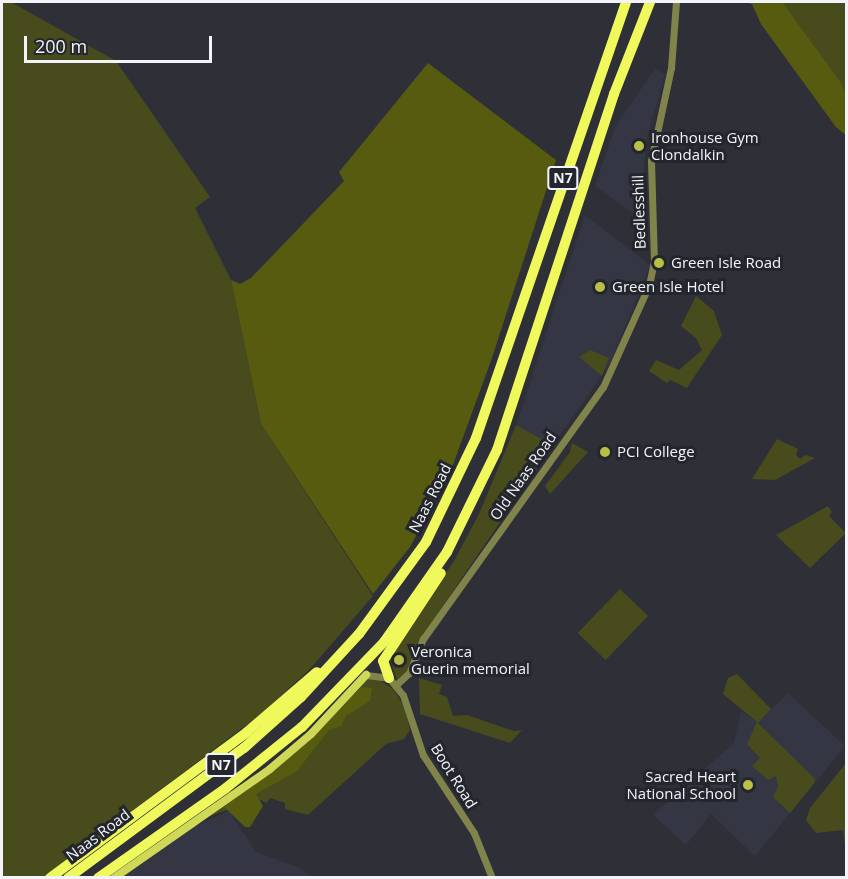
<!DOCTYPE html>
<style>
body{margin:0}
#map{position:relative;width:848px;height:879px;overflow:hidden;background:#2e2f37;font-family:"Open Sans",sans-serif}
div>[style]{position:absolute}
.built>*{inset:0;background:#343644}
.green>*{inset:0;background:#484b1c;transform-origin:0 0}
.forest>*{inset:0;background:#575b10}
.minor>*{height:7px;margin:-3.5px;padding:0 3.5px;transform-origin:3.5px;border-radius:3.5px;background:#80844b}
.major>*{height:8px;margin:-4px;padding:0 4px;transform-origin:4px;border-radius:4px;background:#d0d858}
.highway>*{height:10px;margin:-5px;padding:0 5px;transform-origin:5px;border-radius:5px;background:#f0f95b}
.dots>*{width:16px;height:16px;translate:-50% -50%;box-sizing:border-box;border:3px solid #24262d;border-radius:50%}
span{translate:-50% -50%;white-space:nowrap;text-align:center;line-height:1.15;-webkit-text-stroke:6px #24262d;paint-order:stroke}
.shield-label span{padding:2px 4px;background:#24262d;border:2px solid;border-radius:4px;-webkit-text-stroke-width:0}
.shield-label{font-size:14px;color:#f3f4f9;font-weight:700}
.poi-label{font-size:15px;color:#f3f4f9}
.left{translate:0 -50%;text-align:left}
.right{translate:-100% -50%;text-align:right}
.street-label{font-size:15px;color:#f3f4f9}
.frame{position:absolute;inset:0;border:3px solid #f3f4f9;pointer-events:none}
.scale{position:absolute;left:24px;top:36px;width:188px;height:27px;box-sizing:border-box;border:3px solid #f3f4f9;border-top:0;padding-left:8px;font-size:18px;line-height:21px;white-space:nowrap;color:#f3f4f9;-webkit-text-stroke:4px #24262d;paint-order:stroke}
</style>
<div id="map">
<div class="built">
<div style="clip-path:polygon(655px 69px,665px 74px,646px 141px,644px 170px,649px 224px,595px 186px,615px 127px)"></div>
<div style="clip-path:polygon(585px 215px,650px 265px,610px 364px,553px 445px,516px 425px)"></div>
<div style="clip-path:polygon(788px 693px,845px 746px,755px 856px,711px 814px,686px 845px,653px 815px,734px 743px,741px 711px,758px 722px)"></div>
<div style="clip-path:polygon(229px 811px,256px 852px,300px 868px,311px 877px,122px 878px,193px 827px)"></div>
</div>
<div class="green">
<div style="clip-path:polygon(2px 2px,11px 2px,116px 61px,210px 197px,195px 208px,231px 280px,261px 424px,373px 596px,310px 669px,261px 714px,43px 878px,2px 878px)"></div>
<div style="clip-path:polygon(745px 2px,846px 2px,846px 135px,836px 127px,761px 24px,752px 4px)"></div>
<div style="clip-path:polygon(696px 296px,714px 311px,722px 335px,687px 388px,670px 380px,667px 383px,649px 371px,656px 360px,679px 370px,702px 350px,696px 338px,681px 326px)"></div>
<div style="clip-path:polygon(590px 350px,609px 358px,602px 376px,579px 357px)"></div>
<div style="clip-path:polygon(516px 425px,553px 445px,416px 645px,406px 673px,398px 683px,389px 656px,454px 561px,479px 514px)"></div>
<div style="clip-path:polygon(777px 439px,798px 449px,796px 455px,800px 459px,805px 455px,815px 458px,775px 480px,752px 479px)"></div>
<div style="clip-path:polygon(572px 443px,588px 452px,550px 494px,545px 486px,570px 452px)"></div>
<div style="clip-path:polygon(828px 506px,832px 512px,829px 516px,846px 533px,810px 568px,776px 535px)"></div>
<div style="left:620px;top:589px;width:39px;height:61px;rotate:44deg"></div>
<div style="clip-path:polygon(737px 674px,771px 709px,758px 723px,814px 778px,815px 782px,790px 813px,773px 797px,778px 786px,776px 776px,768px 780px,752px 766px,760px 758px,747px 744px,757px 722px,723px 694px,728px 678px)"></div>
<div style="clip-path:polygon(375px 677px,393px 689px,405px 707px,410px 730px,404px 739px,386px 744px,308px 815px,285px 809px,285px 803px,270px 798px,267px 803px,258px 799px,204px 818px,268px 771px,365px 679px)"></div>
<div style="clip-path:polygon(419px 678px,442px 685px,439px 694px,447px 697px,453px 716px,467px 715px,514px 731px,522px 730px,510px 743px,420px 714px)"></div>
<div style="clip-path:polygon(846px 763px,846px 856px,843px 830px,816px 833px,806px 820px,810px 808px)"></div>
</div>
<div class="forest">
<div style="clip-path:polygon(745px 2px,782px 2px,841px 83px,846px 95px,846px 135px,836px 127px,761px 24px,752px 4px)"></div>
<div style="clip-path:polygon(428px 63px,556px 160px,492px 358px,450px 473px,410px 547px,373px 594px,261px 424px,231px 280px,240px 284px,251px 278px,344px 181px,339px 172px)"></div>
<div style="clip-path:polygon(362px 687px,372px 688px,370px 701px,346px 716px,341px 726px,329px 730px,297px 771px,256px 794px,263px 806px,250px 827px,245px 827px,224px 807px)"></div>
</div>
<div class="minor">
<div style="left:366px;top:675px;width:23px;rotate:7deg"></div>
<div style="left:389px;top:678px;width:22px;rotate:51deg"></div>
<div style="left:403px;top:695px;width:63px;rotate:71.6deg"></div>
<div style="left:423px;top:755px;width:93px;rotate:56.8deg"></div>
<div style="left:474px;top:833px;width:48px;rotate:68.2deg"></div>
<div style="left:396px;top:685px;width:18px;rotate:-43deg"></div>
<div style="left:409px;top:673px;width:37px;rotate:-68deg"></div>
<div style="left:423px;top:639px;width:310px;rotate:-54.5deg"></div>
<div style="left:603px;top:387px;width:112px;rotate:-65.7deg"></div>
<div style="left:649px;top:285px;width:24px;rotate:-78deg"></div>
<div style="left:654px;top:262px;width:101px;rotate:-91.7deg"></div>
<div style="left:651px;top:161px;width:95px;rotate:-77.9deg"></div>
<div style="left:671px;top:68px;width:66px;rotate:-85.7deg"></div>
</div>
<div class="major">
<div style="left:114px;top:878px;width:190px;rotate:-34.9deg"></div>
<div style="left:270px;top:769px;width:54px;rotate:-40.5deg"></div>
<div style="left:311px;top:734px;width:81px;rotate:-47deg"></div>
</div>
<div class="highway">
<div style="left:389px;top:678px;width:18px;rotate:-109deg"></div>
<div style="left:383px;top:661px;width:105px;rotate:-56.6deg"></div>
<div style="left:50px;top:878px;width:245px;rotate:-36.5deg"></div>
<div style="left:247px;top:732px;width:92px;rotate:-40.6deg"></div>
<div style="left:68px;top:878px;width:219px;rotate:-36.5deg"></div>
<div style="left:244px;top:748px;width:76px;rotate:-41.8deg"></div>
<div style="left:301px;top:697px;width:86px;rotate:-47.4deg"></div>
<div style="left:359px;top:634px;width:114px;rotate:-53.9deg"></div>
<div style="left:426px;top:542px;width:115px;rotate:-64.3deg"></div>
<div style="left:476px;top:438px;width:461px;rotate:-71deg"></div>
<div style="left:98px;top:878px;width:156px;rotate:-35.1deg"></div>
<div style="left:226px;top:788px;width:97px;rotate:-38.8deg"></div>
<div style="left:302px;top:727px;width:118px;rotate:-46deg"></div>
<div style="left:384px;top:642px;width:110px;rotate:-55deg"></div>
<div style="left:447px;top:552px;width:114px;rotate:-63.9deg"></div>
<div style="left:497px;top:450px;width:375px;rotate:-71.8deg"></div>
<div style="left:614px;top:94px;width:99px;rotate:-68.6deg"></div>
</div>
<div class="dots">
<div style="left:639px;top:146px;background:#b9c046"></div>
<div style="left:659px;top:263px;background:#b9c046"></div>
<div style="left:600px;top:287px;background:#b9c046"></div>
<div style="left:605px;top:452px;background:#b9c046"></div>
<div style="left:399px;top:660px;background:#b9c046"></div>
<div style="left:748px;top:785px;background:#b9c046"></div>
</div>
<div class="shield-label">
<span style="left:563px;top:178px">N7</span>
<span style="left:221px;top:765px">N7</span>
</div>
<div class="poi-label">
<span class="left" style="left:651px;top:146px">Ironhouse Gym<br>Clondalkin</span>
<span class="left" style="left:671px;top:263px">Green Isle Road</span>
<span class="left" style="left:612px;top:287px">Green Isle Hotel</span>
<span class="left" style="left:617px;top:452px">PCI College</span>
<span class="left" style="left:411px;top:660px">Veronica<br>Guerin memorial</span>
<span class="right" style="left:736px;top:785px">Sacred Heart<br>National School</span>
</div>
<div class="street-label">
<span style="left:639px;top:212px;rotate:-92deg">Bedlesshill</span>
<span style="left:523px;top:476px;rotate:-55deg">Old Naas Road</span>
<span style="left:430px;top:498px;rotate:-63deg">Naas Road</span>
<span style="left:454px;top:776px;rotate:58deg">Boot Road</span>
<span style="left:98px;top:835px;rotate:-37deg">Naas Road</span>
</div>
<div class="frame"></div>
<div class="scale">200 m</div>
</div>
